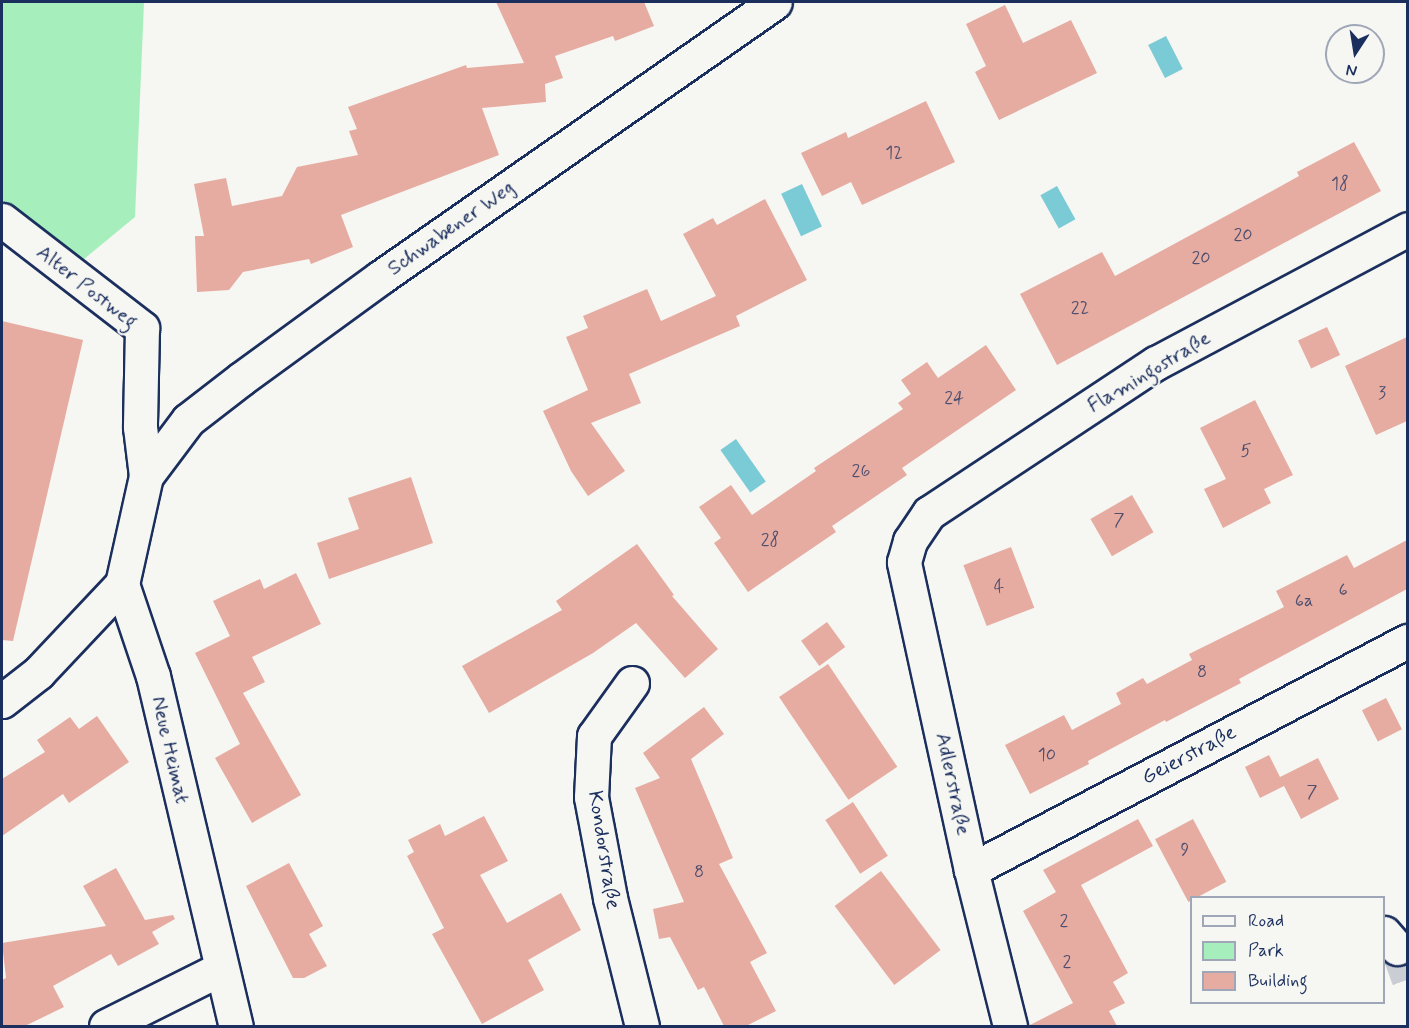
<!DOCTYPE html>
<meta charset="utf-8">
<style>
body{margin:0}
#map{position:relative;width:1409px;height:1028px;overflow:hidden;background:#f6f6f2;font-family:Mynerve,sans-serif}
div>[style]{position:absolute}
.green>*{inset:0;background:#a6efbd}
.water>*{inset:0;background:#7bcbd6;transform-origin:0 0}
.building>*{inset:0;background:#e6aca1;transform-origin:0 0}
.minor-tunnel>*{height:33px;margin-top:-16.5px;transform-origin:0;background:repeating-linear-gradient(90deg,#caced4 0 33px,transparent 0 49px)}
.roads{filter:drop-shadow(2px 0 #1b2f5e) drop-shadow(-2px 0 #1b2f5e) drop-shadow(0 2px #1b2f5e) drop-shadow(0 -2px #1b2f5e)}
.minor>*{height:33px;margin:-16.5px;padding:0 16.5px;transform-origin:16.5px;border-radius:16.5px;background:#f6f6f2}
span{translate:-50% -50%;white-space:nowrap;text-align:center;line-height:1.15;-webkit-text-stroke:4.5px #f6f6f2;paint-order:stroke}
.number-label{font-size:18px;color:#4e4e6f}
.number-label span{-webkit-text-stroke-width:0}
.street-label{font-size:21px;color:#1b2f5e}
.frame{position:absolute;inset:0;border:3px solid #1b2f5e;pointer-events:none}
.legend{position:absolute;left:1190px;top:896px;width:195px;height:108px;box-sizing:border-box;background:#f6f6f2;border:2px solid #9ea6b7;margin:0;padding:8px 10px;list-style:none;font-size:18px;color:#1b2f5e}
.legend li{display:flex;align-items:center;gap:12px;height:30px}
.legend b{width:30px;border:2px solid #9ea6b7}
.north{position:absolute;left:1325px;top:24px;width:60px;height:60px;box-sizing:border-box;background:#f6f6f2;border:2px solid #9ea6b7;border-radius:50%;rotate:192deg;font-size:16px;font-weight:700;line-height:24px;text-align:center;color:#1b2f5e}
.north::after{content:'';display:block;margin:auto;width:21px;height:27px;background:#1b2f5e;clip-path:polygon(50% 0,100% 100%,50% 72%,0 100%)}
</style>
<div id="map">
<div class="green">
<div style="clip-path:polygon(2px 2px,144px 2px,135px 217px,78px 264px,2px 208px)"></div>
</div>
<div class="water">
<div style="left:1166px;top:36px;width:37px;height:20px;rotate:63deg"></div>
<div style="left:802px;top:184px;width:47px;height:23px;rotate:65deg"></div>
<div style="left:1057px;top:186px;width:38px;height:19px;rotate:61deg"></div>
<div style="left:736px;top:439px;width:52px;height:19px;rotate:55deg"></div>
</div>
<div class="building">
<div style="clip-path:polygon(496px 2px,644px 2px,654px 26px,615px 41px,613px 36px,555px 56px,563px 78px,545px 84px,546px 102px,482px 108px,499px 155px,341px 215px,353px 247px,311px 264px,309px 259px,243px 272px,229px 290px,197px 292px,195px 236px,204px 236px,194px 184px,226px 178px,232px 206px,282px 196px,297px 167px,358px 155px,349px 131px,357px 129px,348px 107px,466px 65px,467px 68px,524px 63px)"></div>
<div style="clip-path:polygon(1005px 5px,1023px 43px,1071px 20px,1097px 73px,999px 120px,975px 72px,986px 66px,966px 24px)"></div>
<div style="clip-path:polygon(926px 101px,955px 162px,862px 205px,851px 182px,822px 196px,801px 153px,846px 132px,848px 138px)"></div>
<div style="clip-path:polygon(1354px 142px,1381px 191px,1057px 365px,1020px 294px,1102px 252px,1115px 276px,1272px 191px,1299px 176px,1297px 172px)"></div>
<div style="clip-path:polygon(765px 199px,807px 280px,736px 316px,740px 326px,629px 374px,641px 403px,591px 423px,625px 471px,588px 496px,571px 471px,543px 411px,588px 390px,566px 337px,588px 328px,583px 316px,647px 289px,661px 321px,716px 296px,683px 234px,713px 218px,717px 225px)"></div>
<div style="clip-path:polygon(2px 321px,83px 340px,13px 641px,2px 640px)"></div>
<div style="left:1327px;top:327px;width:31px;height:32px;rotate:65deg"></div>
<div style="clip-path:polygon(1407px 337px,1407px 421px,1376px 435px,1345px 366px)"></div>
<div style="clip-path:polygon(986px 345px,1016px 390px,902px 468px,907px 475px,832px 526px,836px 532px,748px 592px,714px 543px,721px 538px,699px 507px,731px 485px,752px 515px,816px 471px,814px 468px,903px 409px,898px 403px,911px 394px,901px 380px,927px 362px,938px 378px)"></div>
<div style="clip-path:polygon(1255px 400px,1293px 475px,1264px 489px,1271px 503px,1223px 528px,1204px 489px,1226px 479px,1200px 428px)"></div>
<div style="clip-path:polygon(411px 477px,433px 543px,329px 579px,317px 543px,359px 529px,348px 498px)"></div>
<div style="left:1132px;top:495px;width:43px;height:48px;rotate:60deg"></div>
<div style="clip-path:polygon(1407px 540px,1407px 589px,1239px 679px,1241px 683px,1166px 722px,1165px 720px,1088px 761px,1089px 764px,1030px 794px,1005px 745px,1064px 715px,1072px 730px,1121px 704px,1116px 693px,1143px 678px,1147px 684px,1192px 660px,1189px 654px,1284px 607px,1276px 591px,1347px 555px,1354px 568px)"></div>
<div style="clip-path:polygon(637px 544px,674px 595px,672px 596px,718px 649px,685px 678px,636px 623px,593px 653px,489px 713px,462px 666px,562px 610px,556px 601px)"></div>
<div style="left:1011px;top:547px;width:65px;height:51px;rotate:69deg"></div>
<div style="clip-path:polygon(296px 573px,321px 624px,252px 657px,265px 682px,243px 693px,301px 795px,252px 823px,215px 758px,240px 744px,195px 653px,230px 636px,213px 601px,260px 579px,264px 589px)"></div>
<div style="left:827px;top:622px;width:31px;height:32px;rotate:54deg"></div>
<div style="left:828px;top:664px;width:124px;height:59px;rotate:56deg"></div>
<div style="left:1386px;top:698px;width:35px;height:27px;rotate:63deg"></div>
<div style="clip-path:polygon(704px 707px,724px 734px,691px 759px,733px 858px,719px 864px,767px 953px,750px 962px,776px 1011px,746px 1026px,724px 1026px,704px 987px,698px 990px,670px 937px,659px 939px,653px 909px,684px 902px,635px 788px,660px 778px,643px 753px)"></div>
<div style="clip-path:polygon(97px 716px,129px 762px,69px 803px,63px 794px,2px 836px,2px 779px,45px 752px,37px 740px,70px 717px,79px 729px)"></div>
<div style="clip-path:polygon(1269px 755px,1280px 777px,1318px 758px,1339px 799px,1301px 819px,1284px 786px,1260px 798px,1245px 767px)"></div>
<div style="left:853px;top:802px;width:64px;height:33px;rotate:57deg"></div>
<div style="clip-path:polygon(484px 816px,508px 861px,480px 875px,507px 923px,561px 893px,581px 930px,528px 960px,544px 990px,482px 1024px,432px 934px,444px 928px,407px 856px,414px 852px,408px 840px,440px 824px,445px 836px)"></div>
<div style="clip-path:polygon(1138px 819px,1153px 846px,1081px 885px,1128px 973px,1113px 982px,1125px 1003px,1109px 1011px,1117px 1026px,1028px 1026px,1073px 1003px,1023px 911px,1056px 892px,1043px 870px)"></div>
<div style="left:1193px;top:819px;width:71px;height:43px;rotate:62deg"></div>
<div style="clip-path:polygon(289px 863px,323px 926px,309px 934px,327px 966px,304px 978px,293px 978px,246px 886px)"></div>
<div style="clip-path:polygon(116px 868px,145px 920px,173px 915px,175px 919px,152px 932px,159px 944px,118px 966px,111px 954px,53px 986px,64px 1007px,25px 1026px,2px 1026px,2px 980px,6px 978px,2px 943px,106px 926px,83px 886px)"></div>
<div style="left:881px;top:871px;width:99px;height:58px;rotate:53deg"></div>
</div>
<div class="minor-tunnel">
<div style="left:1397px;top:948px;width:33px;rotate:70deg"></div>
</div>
<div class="roads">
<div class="minor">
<div style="left:2px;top:220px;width:177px;rotate:37.6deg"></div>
<div style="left:142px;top:328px;width:99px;rotate:91.2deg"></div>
<div style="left:140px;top:427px;width:49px;rotate:83deg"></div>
<div style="left:146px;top:476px;width:111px;rotate:102.5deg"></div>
<div style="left:122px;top:584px;width:97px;rotate:71.4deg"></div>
<div style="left:153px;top:676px;width:360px;rotate:76.7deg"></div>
<div style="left:146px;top:476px;width:70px;rotate:-53.1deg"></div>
<div style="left:188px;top:420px;width:67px;rotate:-37.7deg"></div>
<div style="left:241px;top:379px;width:173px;rotate:-36.1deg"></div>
<div style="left:381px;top:277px;width:480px;rotate:-34.9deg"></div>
<div style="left:632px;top:683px;width:65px;rotate:125.6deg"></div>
<div style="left:594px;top:736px;width:61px;rotate:92.8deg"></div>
<div style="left:591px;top:797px;width:103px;rotate:79.3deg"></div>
<div style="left:610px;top:898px;width:132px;rotate:76deg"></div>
<div style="left:2px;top:701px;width:46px;rotate:-37.9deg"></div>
<div style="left:38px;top:673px;width:122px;rotate:-46.7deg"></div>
<div style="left:971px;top:870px;width:493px;rotate:-27.7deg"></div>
<div style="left:1384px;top:933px;width:20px;rotate:49deg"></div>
<div style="left:106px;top:1026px;width:127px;rotate:-26.6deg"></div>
<div style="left:1010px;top:1026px;width:161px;rotate:-104deg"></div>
<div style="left:971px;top:870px;width:315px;rotate:-102.3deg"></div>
<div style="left:904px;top:562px;width:22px;rotate:-74deg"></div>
<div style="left:910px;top:541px;width:34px;rotate:-56deg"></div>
<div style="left:929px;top:513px;width:272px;rotate:-33.5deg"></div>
<div style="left:1156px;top:363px;width:285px;rotate:-28deg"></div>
</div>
</div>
<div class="number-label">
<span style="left:894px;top:153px">12</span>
<span style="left:1340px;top:184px">18</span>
<span style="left:1243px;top:235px">20</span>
<span style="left:1201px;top:258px">20</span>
<span style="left:1080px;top:308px">22</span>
<span style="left:1382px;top:393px">3</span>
<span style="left:954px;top:398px">24</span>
<span style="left:1246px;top:451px">5</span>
<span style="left:861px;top:471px">26</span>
<span style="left:1119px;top:520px">7</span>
<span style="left:770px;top:540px">28</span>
<span style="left:999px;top:587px">4</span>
<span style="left:1343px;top:590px">6</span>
<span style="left:1304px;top:601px">6a</span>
<span style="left:1202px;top:672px">8</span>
<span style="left:1047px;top:755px">10</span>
<span style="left:1312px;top:792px">7</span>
<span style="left:1185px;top:850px">9</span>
<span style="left:699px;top:872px">8</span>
<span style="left:1064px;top:921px">2</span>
<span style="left:1067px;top:962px">2</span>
</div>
<div class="street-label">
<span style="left:451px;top:228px;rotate:-35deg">Schwabener Weg</span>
<span style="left:87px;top:287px;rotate:38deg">Alter Postweg</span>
<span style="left:1149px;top:372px;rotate:-31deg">Flamingostraße</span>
<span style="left:170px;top:750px;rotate:77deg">Neue Heimat</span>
<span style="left:1189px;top:755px;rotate:-28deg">Geierstraße</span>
<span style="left:953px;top:784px;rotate:78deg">Adlerstraße</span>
<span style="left:604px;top:850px;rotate:81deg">Kondorstraße</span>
</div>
<div class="frame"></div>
<ul class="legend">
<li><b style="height:8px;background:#f6f6f2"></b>Road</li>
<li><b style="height:16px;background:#a6efbd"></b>Park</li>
<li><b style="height:16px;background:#e6aca1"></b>Building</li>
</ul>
<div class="north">N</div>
</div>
